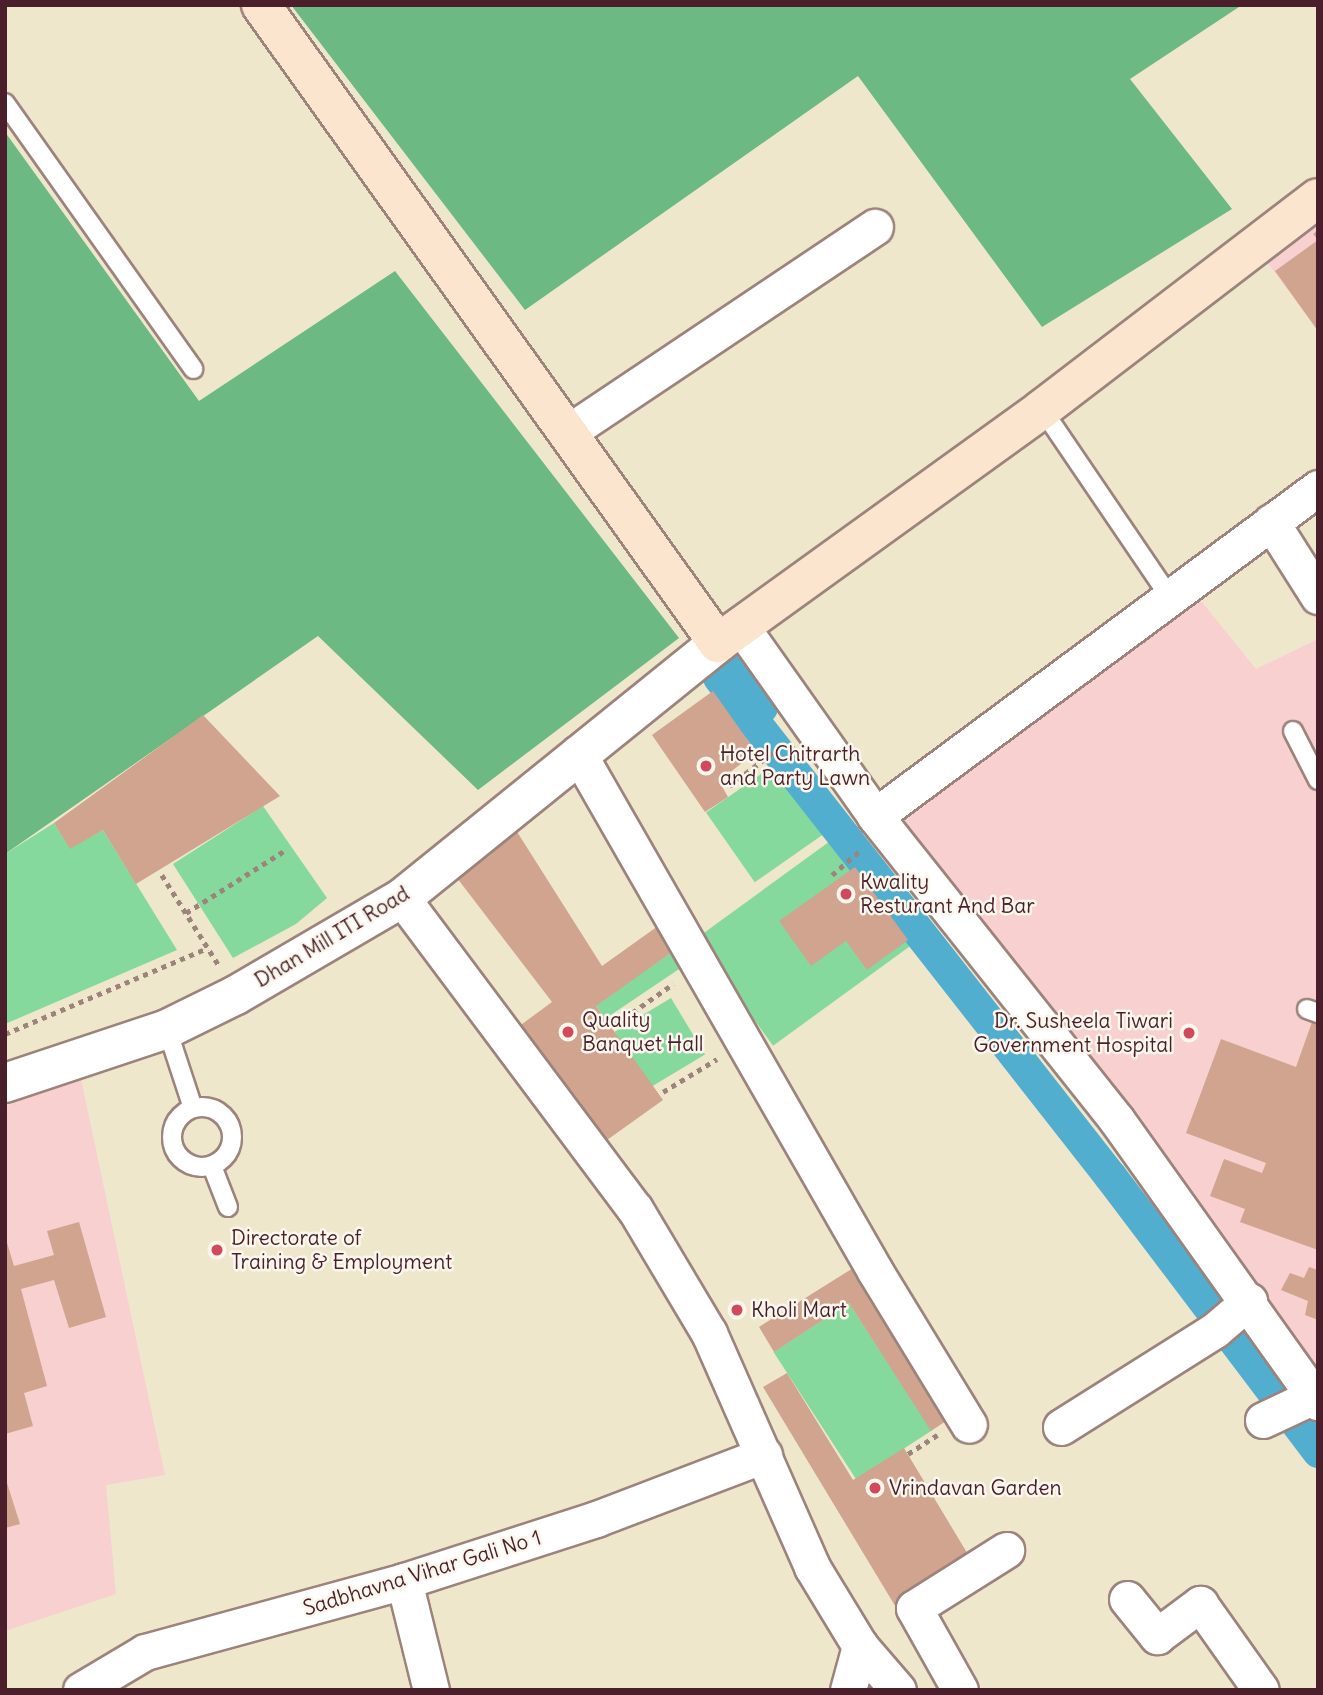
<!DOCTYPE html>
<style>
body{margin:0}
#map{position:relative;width:1323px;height:1695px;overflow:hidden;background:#efe7cc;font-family:Delius,sans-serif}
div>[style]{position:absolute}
.built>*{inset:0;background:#f7d0cf}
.green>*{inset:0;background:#85d99c;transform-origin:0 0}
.forest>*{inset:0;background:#6cb984}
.canal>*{height:33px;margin:-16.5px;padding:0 16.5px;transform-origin:16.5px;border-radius:16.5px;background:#51aecf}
.building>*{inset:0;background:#d0a48e}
.path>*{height:4.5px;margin-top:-2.25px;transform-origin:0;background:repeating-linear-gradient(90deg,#9c837c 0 5px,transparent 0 10px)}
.roads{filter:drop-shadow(2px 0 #9c837c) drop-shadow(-2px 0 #9c837c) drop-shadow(0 2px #9c837c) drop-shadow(0 -2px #9c837c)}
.service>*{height:18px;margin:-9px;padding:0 9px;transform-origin:9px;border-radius:9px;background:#fff}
.service>.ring{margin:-9px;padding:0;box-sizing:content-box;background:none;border:18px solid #fff;border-radius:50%}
.minor>*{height:35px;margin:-17.5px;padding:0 17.5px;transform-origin:17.5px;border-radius:17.5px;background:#fff}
.tertiary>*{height:38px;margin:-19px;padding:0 19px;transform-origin:19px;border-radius:19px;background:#fff}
.secondary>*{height:38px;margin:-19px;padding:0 19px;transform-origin:19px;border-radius:19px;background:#fce5cf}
.dots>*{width:19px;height:19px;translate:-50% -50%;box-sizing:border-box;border:4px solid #fbf7ec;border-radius:50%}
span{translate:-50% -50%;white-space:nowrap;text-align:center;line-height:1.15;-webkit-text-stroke:5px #fbf7ec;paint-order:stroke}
.poi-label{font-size:21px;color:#4a1f2b}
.left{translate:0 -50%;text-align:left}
.right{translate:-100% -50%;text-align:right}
.street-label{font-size:21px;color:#4a1f2b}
.frame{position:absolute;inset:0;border:7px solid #4a1f2b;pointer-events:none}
</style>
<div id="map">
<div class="built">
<div style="clip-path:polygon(1318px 221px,1318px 331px,1265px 259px)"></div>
<div style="clip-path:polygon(1197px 596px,1256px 669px,1318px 639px,1318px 1379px,900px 824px)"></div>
<div style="clip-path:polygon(81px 1079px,165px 1475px,106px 1485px,116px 1594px,5px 1631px,5px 1106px)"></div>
</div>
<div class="green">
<div style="left:774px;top:765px;width:85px;height:83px;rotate:55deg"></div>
<div style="clip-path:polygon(263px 806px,327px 898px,296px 924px,233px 958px,173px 864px)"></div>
<div style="clip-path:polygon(54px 823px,70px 848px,103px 830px,177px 950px,5px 1024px,5px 854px)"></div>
<div style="left:833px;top:839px;width:132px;height:170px;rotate:54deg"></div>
<div style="left:672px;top:952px;width:18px;height:93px;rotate:56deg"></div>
<div style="left:671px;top:998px;width:66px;height:66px;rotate:59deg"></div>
<div style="left:849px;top:1303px;width:152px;height:90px;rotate:57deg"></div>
</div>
<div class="forest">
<div style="clip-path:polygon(291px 5px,1242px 5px,1130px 79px,1232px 209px,1042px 327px,858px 76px,525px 310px)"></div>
<div style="clip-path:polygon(5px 132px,199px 401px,395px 271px,679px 638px,478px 790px,318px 636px,5px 854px)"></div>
</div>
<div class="canal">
<div style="left:739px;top:660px;width:28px;rotate:75deg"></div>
<div style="left:746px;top:687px;width:25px;rotate:53deg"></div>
<div style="left:719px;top:677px;width:634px;rotate:51.92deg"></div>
<div style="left:1110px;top:1176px;width:345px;rotate:52.9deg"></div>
</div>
<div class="building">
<div style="clip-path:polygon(1318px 230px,1318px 331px,1275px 271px,1318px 240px,1313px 234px)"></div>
<div style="clip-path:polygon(713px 691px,756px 752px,719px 781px,728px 797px,705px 812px,652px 735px)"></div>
<div style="clip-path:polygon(203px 715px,280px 796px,136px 884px,103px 830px,70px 849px,54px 823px)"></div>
<div style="clip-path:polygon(514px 827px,602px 966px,658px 926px,672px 952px,596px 1006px,663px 1100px,600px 1145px,518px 1027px,552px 1002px,454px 874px)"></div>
<div style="clip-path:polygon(855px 867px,908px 940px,867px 970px,846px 941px,811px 966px,779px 921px)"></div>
<div style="clip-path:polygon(1312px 1022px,1318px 1024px,1318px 1250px,1240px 1222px,1245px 1209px,1210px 1196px,1224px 1159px,1262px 1173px,1266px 1163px,1186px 1133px,1221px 1039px,1296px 1067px)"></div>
<div style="clip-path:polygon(79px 1222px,106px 1317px,69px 1328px,54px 1280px,21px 1289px,47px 1386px,24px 1393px,33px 1426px,5px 1434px,5px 1236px,14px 1266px,54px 1255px,47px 1231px)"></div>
<div style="clip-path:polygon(858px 1265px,952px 1417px,931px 1431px,849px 1303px,774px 1352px,759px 1327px)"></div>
<div style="clip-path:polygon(1309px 1267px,1318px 1270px,1318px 1320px,1305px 1315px,1308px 1301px,1281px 1290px,1290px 1273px,1304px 1278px)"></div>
<div style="clip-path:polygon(787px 1373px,853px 1480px,904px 1448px,975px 1566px,900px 1614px,763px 1387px)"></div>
<div style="clip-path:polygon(7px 1483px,20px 1524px,5px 1528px,5px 1484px)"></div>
</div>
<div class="path">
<div style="left:729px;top:786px;width:69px;rotate:-37.4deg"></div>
<div style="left:162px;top:875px;width:109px;rotate:57.8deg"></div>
<div style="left:832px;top:875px;width:38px;rotate:-41deg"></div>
<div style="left:186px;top:913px;width:116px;rotate:-32.3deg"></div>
<div style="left:616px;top:1024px;width:70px;rotate:-35.1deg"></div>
<div style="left:5px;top:1034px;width:220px;rotate:-23deg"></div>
<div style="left:663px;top:1092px;width:63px;rotate:-31.4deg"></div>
<div style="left:908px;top:1454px;width:35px;rotate:-33deg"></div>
</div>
<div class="roads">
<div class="service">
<div style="left:5px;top:103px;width:326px;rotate:54.7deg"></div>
<div style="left:1042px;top:409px;width:227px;rotate:55.8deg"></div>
<div style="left:1293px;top:731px;width:55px;rotate:63deg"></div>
<div style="left:1307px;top:1009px;width:12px;rotate:20deg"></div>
<div style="left:167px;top:1029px;width:83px;rotate:71.8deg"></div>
<div class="ring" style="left:172px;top:1107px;width:42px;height:42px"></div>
<div style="left:212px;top:1166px;width:44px;rotate:68.7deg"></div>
</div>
<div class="minor">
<div style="left:570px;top:431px;width:367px;rotate:-33.8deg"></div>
<div style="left:1271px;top:522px;width:88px;rotate:57.6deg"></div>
<div style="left:740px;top:625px;width:234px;rotate:54.7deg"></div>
<div style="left:875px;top:816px;width:387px;rotate:51.5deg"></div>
<div style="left:1116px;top:1119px;width:348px;rotate:54.5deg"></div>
<div style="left:578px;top:753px;width:597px;rotate:60.17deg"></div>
<div style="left:875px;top:1271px;width:180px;rotate:58.6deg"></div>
<div style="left:875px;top:816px;width:551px;rotate:-36.52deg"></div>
<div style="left:402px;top:898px;width:389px;rotate:53.2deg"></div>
<div style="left:635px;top:1209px;width:144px;rotate:59.2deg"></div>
<div style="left:709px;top:1333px;width:256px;rotate:66.2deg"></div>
<div style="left:812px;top:1567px;width:92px;rotate:58.7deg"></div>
<div style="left:860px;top:1646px;width:58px;rotate:49.2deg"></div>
<div style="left:1263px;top:1420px;width:56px;rotate:-25.2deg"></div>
<div style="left:1061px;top:1427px;width:182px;rotate:-32.2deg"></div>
<div style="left:1215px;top:1330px;width:45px;rotate:-40.5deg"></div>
<div style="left:404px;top:1581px;width:112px;rotate:76.1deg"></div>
<div style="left:1127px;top:1599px;width:48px;rotate:51deg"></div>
<div style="left:1157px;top:1636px;width:54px;rotate:-36.7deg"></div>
<div style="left:1200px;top:1604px;width:105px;rotate:54.7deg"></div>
<div style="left:81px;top:1690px;width:74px;rotate:-30.7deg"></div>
<div style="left:145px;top:1652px;width:269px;rotate:-15.3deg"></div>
<div style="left:404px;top:1581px;width:202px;rotate:-17.9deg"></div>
<div style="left:596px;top:1519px;width:180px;rotate:-20.9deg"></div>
<div style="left:848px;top:1690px;width:46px;rotate:-74.7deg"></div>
<div style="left:960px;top:1690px;width:94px;rotate:-119.3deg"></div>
<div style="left:914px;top:1608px;width:109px;rotate:-32.2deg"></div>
</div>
<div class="tertiary">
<div style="left:5px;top:1083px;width:171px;rotate:-18.4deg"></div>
<div style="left:167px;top:1029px;width:77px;rotate:-26.2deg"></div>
<div style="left:236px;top:995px;width:192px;rotate:-30.3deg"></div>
<div style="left:402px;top:898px;width:406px;rotate:-38.9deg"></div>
</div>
<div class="secondary">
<div style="left:261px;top:5px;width:785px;rotate:54.39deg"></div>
<div style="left:718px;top:643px;width:400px;rotate:-35.8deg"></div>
<div style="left:1042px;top:409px;width:347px;rotate:-37.4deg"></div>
</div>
</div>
<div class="dots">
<div style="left:706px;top:766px;background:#d1495b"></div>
<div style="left:846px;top:894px;background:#d1495b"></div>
<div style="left:568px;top:1032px;background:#d1495b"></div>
<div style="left:1189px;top:1033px;background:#d1495b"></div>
<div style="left:217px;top:1250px;background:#d1495b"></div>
<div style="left:737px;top:1310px;background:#d1495b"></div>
<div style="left:875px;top:1488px;background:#d1495b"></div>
</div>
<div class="poi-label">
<span class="left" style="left:720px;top:766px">Hotel Chitrarth<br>and Party Lawn</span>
<span class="left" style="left:860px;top:894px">Kwality<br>Resturant And Bar</span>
<span class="left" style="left:582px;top:1032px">Quality<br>Banquet Hall</span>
<span class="right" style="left:1173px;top:1033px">Dr. Susheela Tiwari<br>Government Hospital</span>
<span class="left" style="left:231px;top:1250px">Directorate of<br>Training &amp; Employment</span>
<span class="left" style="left:751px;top:1310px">Kholi Mart</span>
<span class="left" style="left:889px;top:1488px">Vrindavan Garden</span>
</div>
<div class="street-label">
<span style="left:332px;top:937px;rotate:-31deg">Dhan Mill ITI Road</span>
<span style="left:422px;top:1573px;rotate:-17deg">Sadbhavna Vihar Gali No 1</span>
</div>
<div class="frame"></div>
</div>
